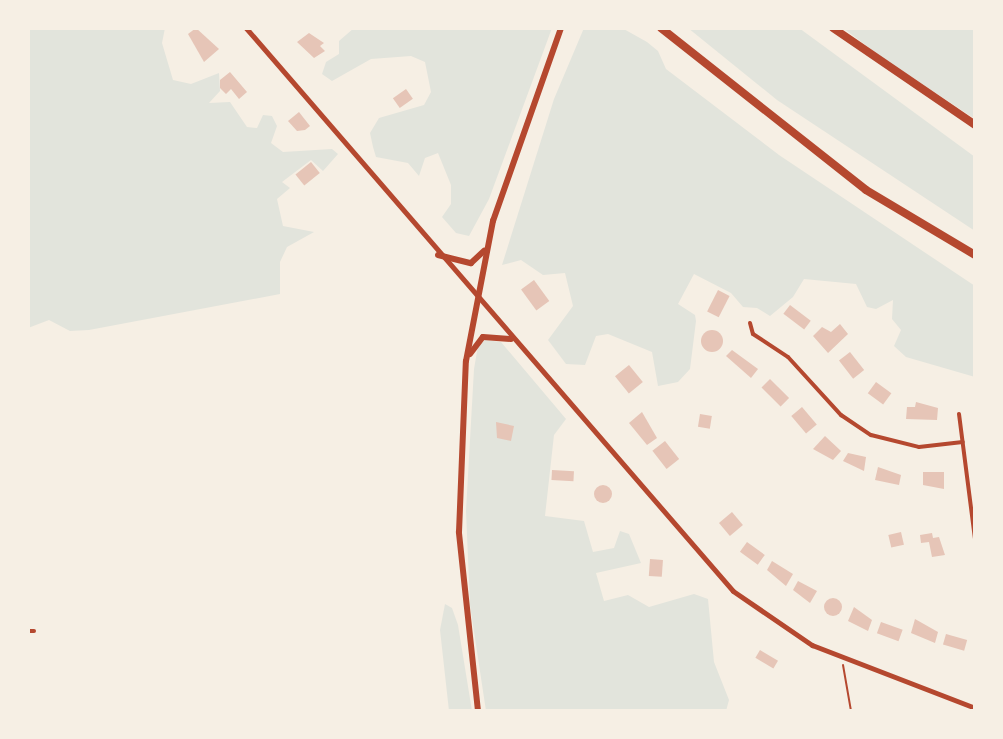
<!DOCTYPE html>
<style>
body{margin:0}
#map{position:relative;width:1003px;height:739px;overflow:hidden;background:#f6efe4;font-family:"Public Sans",sans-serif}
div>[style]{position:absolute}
.green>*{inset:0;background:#e2e4dc}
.building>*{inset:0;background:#e6c5b7;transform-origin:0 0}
.round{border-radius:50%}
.path>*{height:2px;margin:-1px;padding:0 1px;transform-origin:1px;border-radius:1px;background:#b5482f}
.service>*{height:2px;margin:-1px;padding:0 1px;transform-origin:1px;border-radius:1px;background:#b5482f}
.minor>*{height:4px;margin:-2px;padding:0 2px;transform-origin:2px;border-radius:2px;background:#b5482f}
.tertiary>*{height:5px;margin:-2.5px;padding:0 2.5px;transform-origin:2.5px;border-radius:2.5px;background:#b5482f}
.secondary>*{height:6px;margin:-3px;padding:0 3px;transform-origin:3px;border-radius:3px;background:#b5482f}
.motorway>*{height:8px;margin:-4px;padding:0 4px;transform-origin:4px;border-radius:4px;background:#b5482f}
span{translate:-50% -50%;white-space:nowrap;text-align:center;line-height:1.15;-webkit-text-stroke:8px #f6efe4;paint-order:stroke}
.frame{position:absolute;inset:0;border:30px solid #f6efe4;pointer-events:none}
</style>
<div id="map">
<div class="green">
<div style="clip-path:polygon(28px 28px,165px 28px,162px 43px,173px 80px,191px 84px,219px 73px,220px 91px,209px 103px,230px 102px,247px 127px,257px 128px,263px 115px,272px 116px,277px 126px,271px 143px,283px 152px,332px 149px,338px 154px,323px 171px,311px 160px,282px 182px,290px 188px,277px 199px,283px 226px,314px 232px,287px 247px,280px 262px,280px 294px,89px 330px,70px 331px,49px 320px,28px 328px)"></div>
<div style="clip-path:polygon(354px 28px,552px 28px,489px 199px,469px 236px,456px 233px,442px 217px,451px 204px,451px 185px,438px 153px,425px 158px,419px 176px,408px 163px,376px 157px,373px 147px,370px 133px,379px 118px,424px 105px,431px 92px,425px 62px,411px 56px,371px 59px,332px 81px,322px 74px,326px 62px,339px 54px,339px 41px)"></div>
<div style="clip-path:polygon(584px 28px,622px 28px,647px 42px,658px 51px,666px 69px,779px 155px,975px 286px,975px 377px,906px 357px,894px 346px,901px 330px,892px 319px,893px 300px,876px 309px,867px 307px,856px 284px,804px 279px,793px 297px,770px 316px,757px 308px,743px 307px,731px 293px,694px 274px,678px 304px,695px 315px,696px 321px,690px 369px,678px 382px,658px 386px,652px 352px,608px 334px,596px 336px,585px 365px,566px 364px,548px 340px,573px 306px,565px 273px,543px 275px,521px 260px,502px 265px,554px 99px)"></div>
<div style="clip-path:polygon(688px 28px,799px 28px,975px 157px,975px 231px,777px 100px)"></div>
<div style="clip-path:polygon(843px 28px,975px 28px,975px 119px,880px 56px)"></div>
<div style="clip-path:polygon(485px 340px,501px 342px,566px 419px,554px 435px,545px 516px,584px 521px,593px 552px,614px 548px,620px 531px,629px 534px,641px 563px,596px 573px,604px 601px,628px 595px,649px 607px,694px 594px,708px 599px,714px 662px,729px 700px,726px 711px,486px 711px,470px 605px,466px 511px,474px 369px,478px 346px)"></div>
<div style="clip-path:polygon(445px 604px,452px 608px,458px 625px,472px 711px,449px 711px,440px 630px)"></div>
</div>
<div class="building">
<div style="clip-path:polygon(196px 28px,219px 49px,204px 62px,188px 34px)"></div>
<div style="clip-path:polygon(309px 33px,324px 43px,320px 46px,325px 51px,314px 58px,297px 42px)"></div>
<div style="clip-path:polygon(230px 72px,247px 92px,239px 99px,231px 89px,226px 94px,220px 88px,220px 80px)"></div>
<div style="left:406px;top:89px;width:12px;height:16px;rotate:55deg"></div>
<div style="clip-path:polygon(299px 112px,310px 126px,305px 130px,297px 131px,288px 121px)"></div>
<div style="left:311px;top:162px;width:14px;height:20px;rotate:51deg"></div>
<div style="left:534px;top:280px;width:26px;height:16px;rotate:54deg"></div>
<div style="left:718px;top:290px;width:13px;height:24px;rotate:27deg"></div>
<div style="left:790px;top:305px;width:26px;height:11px;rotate:37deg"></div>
<div style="clip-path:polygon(840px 324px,848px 334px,828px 353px,813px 336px,822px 327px,831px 332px)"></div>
<div class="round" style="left:701px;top:330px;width:22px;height:22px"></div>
<div style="clip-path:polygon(732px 350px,758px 369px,751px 378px,726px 356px)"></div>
<div style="left:850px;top:352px;width:23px;height:14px;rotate:52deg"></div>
<div style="left:629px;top:365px;width:22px;height:18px;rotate:51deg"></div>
<div style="left:770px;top:379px;width:27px;height:12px;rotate:45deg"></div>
<div style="left:876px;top:382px;width:19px;height:14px;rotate:36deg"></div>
<div style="clip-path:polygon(916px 402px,938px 408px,937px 420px,906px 419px,907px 407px,915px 407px)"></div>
<div style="left:802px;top:407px;width:23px;height:14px;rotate:50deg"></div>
<div style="clip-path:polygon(642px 412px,657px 438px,647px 445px,629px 423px)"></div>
<div style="left:700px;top:414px;width:12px;height:13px;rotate:9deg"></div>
<div style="clip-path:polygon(496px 422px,514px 426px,511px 441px,497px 438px)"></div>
<div style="clip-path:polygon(825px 436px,841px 451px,833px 460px,813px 449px)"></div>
<div style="left:665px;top:441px;width:23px;height:16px;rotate:52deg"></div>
<div style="clip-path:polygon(848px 453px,866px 457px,864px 471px,843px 461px)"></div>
<div style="clip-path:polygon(878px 467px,901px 475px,899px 485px,875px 480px)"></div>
<div style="left:552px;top:470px;width:22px;height:10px;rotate:3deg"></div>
<div style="clip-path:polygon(923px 472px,944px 472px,944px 489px,923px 485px)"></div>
<div class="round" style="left:594px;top:485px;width:18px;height:18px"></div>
<div style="left:732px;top:512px;width:17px;height:17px;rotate:50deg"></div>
<div style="left:901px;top:532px;width:13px;height:13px;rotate:77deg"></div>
<div style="clip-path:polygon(932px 533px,933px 538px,939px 537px,945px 555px,932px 557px,929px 542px,921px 543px,920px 535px)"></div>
<div style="left:747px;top:542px;width:22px;height:12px;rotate:36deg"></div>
<div style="left:650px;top:559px;width:13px;height:17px;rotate:4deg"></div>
<div style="clip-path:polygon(772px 561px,793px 574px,786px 586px,767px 570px)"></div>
<div style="clip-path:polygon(798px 581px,817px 591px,810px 603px,793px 590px)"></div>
<div class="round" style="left:824px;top:598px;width:18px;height:18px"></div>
<div style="clip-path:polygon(854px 607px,872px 620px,868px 631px,848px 621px)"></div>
<div style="clip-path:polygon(915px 619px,938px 632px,935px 643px,911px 633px)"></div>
<div style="left:881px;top:622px;width:23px;height:12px;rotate:20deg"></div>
<div style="left:946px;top:634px;width:22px;height:11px;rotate:16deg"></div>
<div style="left:760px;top:650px;width:21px;height:9px;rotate:31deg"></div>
</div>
<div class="path">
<div style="left:843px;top:665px;width:47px;rotate:80.1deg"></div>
</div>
<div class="service">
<div style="left:154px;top:711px;width:64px"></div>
</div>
<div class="minor">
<div style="left:750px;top:323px;width:11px;rotate:75deg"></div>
<div style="left:753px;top:334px;width:42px;rotate:33.3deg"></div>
<div style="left:788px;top:357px;width:79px;rotate:47.6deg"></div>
<div style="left:841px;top:415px;width:36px;rotate:34deg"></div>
<div style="left:871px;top:435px;width:49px;rotate:14deg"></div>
<div style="left:919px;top:447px;width:44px;rotate:-6.5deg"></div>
<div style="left:959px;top:414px;width:126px;rotate:82.7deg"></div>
<div style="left:28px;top:631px;width:6px"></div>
</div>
<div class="tertiary">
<div style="left:246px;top:28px;width:744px;rotate:49.14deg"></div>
<div style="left:733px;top:591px;width:96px;rotate:34.4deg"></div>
<div style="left:812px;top:645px;width:175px;rotate:21.1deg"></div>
</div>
<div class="secondary">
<div style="left:438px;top:255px;width:34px;rotate:14deg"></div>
<div style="left:471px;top:263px;width:18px;rotate:-43deg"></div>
<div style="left:470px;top:354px;width:21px;rotate:-53deg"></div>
<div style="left:483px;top:337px;width:28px;rotate:4deg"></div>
<div style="left:478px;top:711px;width:180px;rotate:-96.1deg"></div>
<div style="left:459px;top:532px;width:171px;rotate:-87.7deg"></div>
<div style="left:466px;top:361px;width:143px;rotate:-79.1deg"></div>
<div style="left:493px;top:221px;width:205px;rotate:-70.6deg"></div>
</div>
<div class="motorway">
<div style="left:661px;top:28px;width:261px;rotate:38.3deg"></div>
<div style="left:866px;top:190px;width:127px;rotate:30.8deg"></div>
<div style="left:833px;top:28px;width:172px;rotate:34.3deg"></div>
</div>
<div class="frame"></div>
</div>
